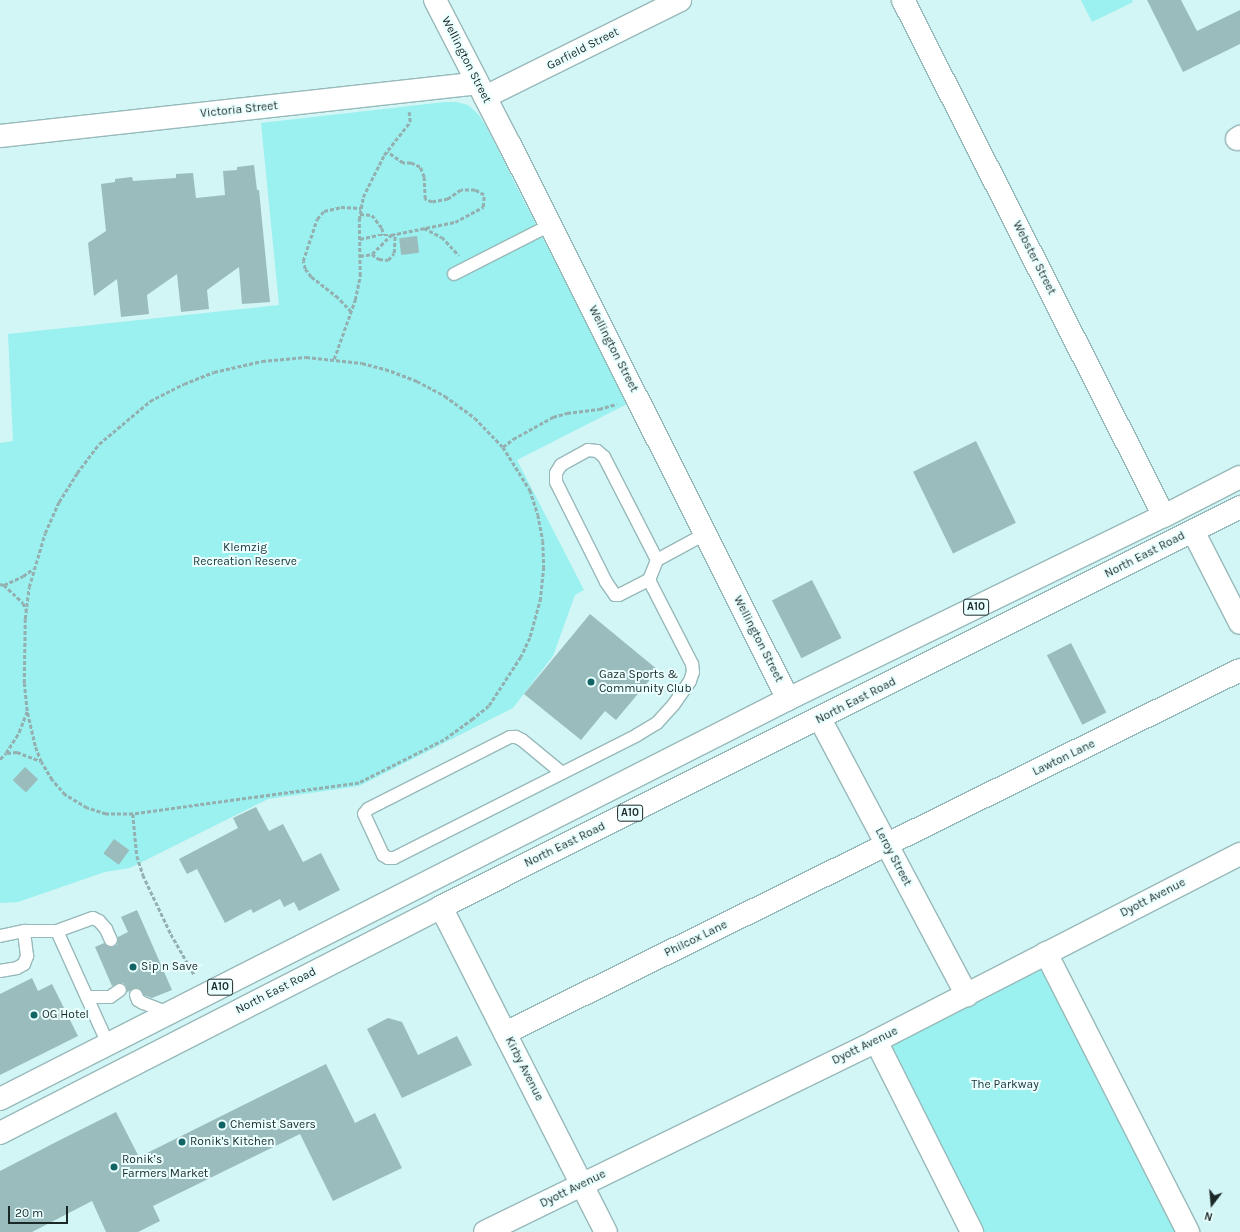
<!DOCTYPE html>
<meta charset="utf-8">
<style>
body{margin:0}
#map{position:relative;width:1240px;height:1232px;overflow:hidden;background:#d2f5f5;font-family:Karla,sans-serif}
div>[style]{position:absolute}
.green>*{inset:0;background:#9bf0f0}
.building>*{inset:0;background:#9bbcbc;transform-origin:0 0}
.path>*{height:2.5px;margin-top:-1.25px;transform-origin:0;background:repeating-linear-gradient(90deg,#94afaf 0 4px,transparent 0 6px)}
.roads{filter:drop-shadow(1px 0 #98b9b9) drop-shadow(-1px 0 #98b9b9) drop-shadow(0 1px #98b9b9) drop-shadow(0 -1px #98b9b9)}
.service>*{height:12px;margin:-6px;padding:0 6px;transform-origin:6px;border-radius:6px;background:#fff}
.minor>*{height:22px;margin:-11px;padding:0 11px;transform-origin:11px;border-radius:11px;background:#fff}
.trunk>*{height:22px;margin:-11px;padding:0 11px;transform-origin:11px;border-radius:11px;background:#fff}
.dots>*{width:11px;height:11px;translate:-50% -50%;box-sizing:border-box;border:2px solid #eaffff;border-radius:50%}
span{translate:-50% -50%;white-space:nowrap;text-align:center;line-height:1.15;-webkit-text-stroke:4px #eaffff;paint-order:stroke}
.shield-label span{padding:1px 3px;background:#eaffff;border:1px solid;border-radius:3px;-webkit-text-stroke-width:0}
.shield-label{font-size:11px;color:#1b2828;font-weight:700}
.street-label{font-size:12px;color:#1b2828}
.park-label{font-size:12px;color:#213939}
.poi-label{font-size:12px;color:#1b2828}
.left{translate:0 -50%;text-align:left}
.north{position:absolute;left:1192px;top:1184px;width:40px;height:40px;-webkit-text-stroke:3px #eaffff;paint-order:stroke;rotate:196deg;font-size:11px;font-weight:700;line-height:16px;text-align:center;color:#1b2828}
.north::after{content:'';display:block;margin:auto;width:14px;height:18px;background:#1b2828;clip-path:polygon(50% 0,100% 100%,50% 72%,0 100%)}
.scale{position:absolute;left:8px;top:1206px;width:60px;height:18px;box-sizing:border-box;border:2px solid #1b2828;border-top:0;padding-left:5px;font-size:12px;line-height:14px;white-space:nowrap;color:#1b2828;-webkit-text-stroke:3px #eaffff;paint-order:stroke}
</style>
<div id="map">
<div class="green">
<div style="clip-path:polygon(1081px 0,1132px 0,1133px 2px,1092px 22px)"></div>
<div style="clip-path:polygon(445px 102px,456px 102px,468px 105px,478px 114px,486px 126px,627px 404px,517px 460px,584px 590px,575px 595px,553px 656px,513px 708px,359px 786px,268px 799px,130px 868px,105px 872px,18px 902px,0 903px,0 443px,13px 441px,8px 334px,279px 305px,261px 123px)"></div>
<div style="clip-path:polygon(1047px 955px,1186px 1232px,972px 1232px,876px 1041px)"></div>
</div>
<div class="building">
<div style="clip-path:polygon(1147px 0,1181px 0,1197px 31px,1240px 10px,1240px 44px,1183px 72px)"></div>
<div style="clip-path:polygon(254px 165px,257px 190px,259px 190px,270px 302px,242px 304px,239px 267px,207px 290px,209px 309px,181px 312px,177px 274px,147px 295px,149px 314px,121px 317px,117px 279px,94px 296px,88px 243px,106px 231px,101px 184px,115px 182px,115px 179px,132px 177px,133px 181px,176px 178px,176px 174px,193px 173px,196px 198px,225px 195px,223px 171px,237px 170px,237px 167px)"></div>
<div style="left:417px;top:236px;width:17px;height:18px;rotate:83deg"></div>
<div style="left:976px;top:441px;width:91px;height:70px;rotate:64deg"></div>
<div style="left:812px;top:580px;width:65px;height:45px;rotate:63deg"></div>
<div style="clip-path:polygon(590px 614px,658px 670px,616px 720px,605px 711px,581px 740px,524px 694px)"></div>
<div style="left:1071px;top:643px;width:78px;height:27px;rotate:63deg"></div>
<div style="left:25px;top:767px;width:18px;height:18px;rotate:43deg"></div>
<div style="clip-path:polygon(256px 807px,269px 831px,283px 824px,303px 862px,321px 853px,340px 890px,299px 911px,294px 902px,284px 907px,280px 899px,253px 913px,251px 909px,225px 923px,197px 869px,187px 874px,179px 859px,238px 828px,233px 818px)"></div>
<div style="left:114px;top:839px;width:19px;height:18px;rotate:36deg"></div>
<div style="clip-path:polygon(137px 910px,172px 990px,152px 998px,144px 995px,137px 988px,127px 992px,126px 986px,123px 983px,119px 983px,112px 986px,95px 947px,104px 943px,110px 947px,117px 945px,118px 937px,128px 932px,121px 917px)"></div>
<div style="clip-path:polygon(32px 978px,38px 991px,52px 984px,78px 1036px,0 1075px,0 994px)"></div>
<div style="clip-path:polygon(388px 1018px,402px 1022px,418px 1055px,457px 1036px,472px 1065px,402px 1098px,367px 1029px)"></div>
<div style="clip-path:polygon(326px 1064px,355px 1123px,375px 1113px,402px 1168px,333px 1201px,300px 1134px,153px 1206px,160px 1221px,138px 1232px,106px 1232px,92px 1201px,32px 1232px,0 1232px,0 1171px,60px 1140px,116px 1112px,139px 1157px)"></div>
</div>
<div class="path">
<div style="left:360px;top:214px;width:12px;rotate:5deg"></div>
<div style="left:372px;top:215px;width:16px;rotate:52deg"></div>
<div style="left:382px;top:228px;width:7px;rotate:74deg"></div>
<div style="left:424px;top:228px;width:20px;rotate:27deg"></div>
<div style="left:442px;top:237px;width:25px;rotate:47deg"></div>
<div style="left:360px;top:239px;width:18px;rotate:-13deg"></div>
<div style="left:378px;top:235px;width:13px"></div>
<div style="left:372px;top:254px;width:9px;rotate:36deg"></div>
<div style="left:379px;top:259px;width:9px;rotate:6deg"></div>
<div style="left:388px;top:260px;width:9px;rotate:-49deg"></div>
<div style="left:394px;top:253px;width:19px;rotate:-87deg"></div>
<div style="left:360px;top:256px;width:12px;rotate:-9deg"></div>
<div style="left:372px;top:254px;width:27px;rotate:-45deg"></div>
<div style="left:391px;top:235px;width:65px;rotate:-11.5deg"></div>
<div style="left:455px;top:222px;width:32px;rotate:-28deg"></div>
<div style="left:483px;top:207px;width:12px;rotate:-85deg"></div>
<div style="left:484px;top:195px;width:10px;rotate:-151deg"></div>
<div style="left:475px;top:190px;width:14px;rotate:180deg"></div>
<div style="left:461px;top:190px;width:16px;rotate:145deg"></div>
<div style="left:448px;top:199px;width:16px;rotate:169deg"></div>
<div style="left:432px;top:202px;width:8px;rotate:-157deg"></div>
<div style="left:425px;top:199px;width:22px;rotate:-93deg"></div>
<div style="left:424px;top:177px;width:11px;rotate:-112deg"></div>
<div style="left:420px;top:167px;width:10px;rotate:-156deg"></div>
<div style="left:411px;top:163px;width:8px;rotate:180deg"></div>
<div style="left:403px;top:163px;width:19px;rotate:-145deg"></div>
<div style="left:351px;top:312px;width:19px;rotate:-133deg"></div>
<div style="left:338px;top:298px;width:34px;rotate:-142deg"></div>
<div style="left:311px;top:277px;width:10px;rotate:-127deg"></div>
<div style="left:305px;top:269px;width:8px;rotate:-104deg"></div>
<div style="left:303px;top:261px;width:44px;rotate:-71.6deg"></div>
<div style="left:317px;top:219px;width:11px;rotate:-49deg"></div>
<div style="left:324px;top:211px;width:17px;rotate:-13deg"></div>
<div style="left:341px;top:207px;width:20px;rotate:3deg"></div>
<div style="left:306px;top:357px;width:56px;rotate:6.1deg"></div>
<div style="left:362px;top:363px;width:30px;rotate:15deg"></div>
<div style="left:391px;top:371px;width:28px;rotate:21deg"></div>
<div style="left:417px;top:381px;width:32px;rotate:28deg"></div>
<div style="left:445px;top:396px;width:37px;rotate:36deg"></div>
<div style="left:475px;top:418px;width:40px;rotate:46deg"></div>
<div style="left:503px;top:447px;width:51px;rotate:57.9deg"></div>
<div style="left:530px;top:490px;width:26px;rotate:72deg"></div>
<div style="left:538px;top:515px;width:26px;rotate:79deg"></div>
<div style="left:543px;top:541px;width:26px;rotate:88deg"></div>
<div style="left:544px;top:567px;width:31px;rotate:96deg"></div>
<div style="left:541px;top:598px;width:41px;rotate:105.4deg"></div>
<div style="left:530px;top:638px;width:21px;rotate:115deg"></div>
<div style="left:521px;top:657px;width:59px;rotate:123.1deg"></div>
<div style="left:489px;top:706px;width:21px;rotate:141deg"></div>
<div style="left:473px;top:719px;width:36px;rotate:144deg"></div>
<div style="left:444px;top:740px;width:95px;rotate:153.2deg"></div>
<div style="left:359px;top:783px;width:228px;rotate:172.2deg"></div>
<div style="left:133px;top:814px;width:27px;rotate:180deg"></div>
<div style="left:106px;top:814px;width:20px;rotate:-162deg"></div>
<div style="left:87px;top:808px;width:26px;rotate:-149deg"></div>
<div style="left:65px;top:795px;width:20px;rotate:-131deg"></div>
<div style="left:52px;top:780px;width:21px;rotate:-121deg"></div>
<div style="left:41px;top:762px;width:17px;rotate:-111deg"></div>
<div style="left:35px;top:746px;width:36px;rotate:-103deg"></div>
<div style="left:27px;top:711px;width:28px;rotate:-96deg"></div>
<div style="left:24px;top:683px;width:64px;rotate:-89.1deg"></div>
<div style="left:25px;top:619px;width:32px;rotate:-83deg"></div>
<div style="left:29px;top:587px;width:56px;rotate:-73.5deg"></div>
<div style="left:45px;top:533px;width:34px;rotate:-66deg"></div>
<div style="left:59px;top:502px;width:34px;rotate:-58deg"></div>
<div style="left:77px;top:473px;width:36px;rotate:-53deg"></div>
<div style="left:99px;top:444px;width:67px;rotate:-40.1deg"></div>
<div style="left:150px;top:401px;width:38px;rotate:-27deg"></div>
<div style="left:184px;top:384px;width:32px;rotate:-22deg"></div>
<div style="left:214px;top:372px;width:49px;rotate:-12.9deg"></div>
<div style="left:262px;top:361px;width:44px;rotate:-5.2deg"></div>
<div style="left:334px;top:359px;width:63px;rotate:-70.4deg"></div>
<div style="left:355px;top:300px;width:25px;rotate:-78deg"></div>
<div style="left:360px;top:276px;width:56px;rotate:-91deg"></div>
<div style="left:359px;top:220px;width:23px;rotate:-80deg"></div>
<div style="left:363px;top:197px;width:47px;rotate:-63.4deg"></div>
<div style="left:384px;top:155px;width:42px;rotate:-51.8deg"></div>
<div style="left:410px;top:122px;width:10px;rotate:-96deg"></div>
<div style="left:503px;top:447px;width:13px;rotate:-39deg"></div>
<div style="left:513px;top:439px;width:46px;rotate:-28.8deg"></div>
<div style="left:553px;top:417px;width:15px;rotate:-16deg"></div>
<div style="left:567px;top:413px;width:32px;rotate:-7deg"></div>
<div style="left:599px;top:409px;width:18px;rotate:-16deg"></div>
<div style="left:0;top:584px;width:4px;rotate:14deg"></div>
<div style="left:4px;top:585px;width:21px;rotate:-25deg"></div>
<div style="left:23px;top:576px;width:12px;rotate:-35deg"></div>
<div style="left:4px;top:585px;width:26px;rotate:43deg"></div>
<div style="left:23px;top:603px;width:7px;rotate:63deg"></div>
<div style="left:7px;top:753px;width:10px;rotate:-6deg"></div>
<div style="left:17px;top:752px;width:25px;rotate:21deg"></div>
<div style="left:0;top:759px;width:8px;rotate:-45deg"></div>
<div style="left:6px;top:753px;width:25px;rotate:-58deg"></div>
<div style="left:19px;top:732px;width:22px;rotate:-69deg"></div>
<div style="left:133px;top:814px;width:42px;rotate:84.6deg"></div>
<div style="left:137px;top:856px;width:20px;rotate:72deg"></div>
<div style="left:143px;top:875px;width:65px;rotate:64.6deg"></div>
<div style="left:171px;top:934px;width:48px;rotate:60.3deg"></div>
</div>
<div class="roads">
<div class="service">
<div style="left:454px;top:274px;width:108px;rotate:-27deg"></div>
<div style="left:657px;top:560px;width:116px;rotate:-117.2deg"></div>
<div style="left:604px;top:457px;width:9px;rotate:-139deg"></div>
<div style="left:597px;top:451px;width:9px;rotate:-174deg"></div>
<div style="left:588px;top:450px;width:31px;rotate:151deg"></div>
<div style="left:561px;top:465px;width:9px;rotate:122deg"></div>
<div style="left:556px;top:473px;width:9px;rotate:90deg"></div>
<div style="left:556px;top:482px;width:112px;rotate:63.4deg"></div>
<div style="left:606px;top:582px;width:16px;rotate:55deg"></div>
<div style="left:615px;top:595px;width:4px"></div>
<div style="left:619px;top:595px;width:34px;rotate:-27deg"></div>
<div style="left:649px;top:580px;width:22px;rotate:-68deg"></div>
<div style="left:657px;top:560px;width:55px;rotate:-28.4deg"></div>
<div style="left:562px;top:773px;width:52px;rotate:-140.5deg"></div>
<div style="left:522px;top:740px;width:7px;rotate:-153deg"></div>
<div style="left:516px;top:737px;width:6px;rotate:180deg"></div>
<div style="left:510px;top:737px;width:159px;rotate:153.1deg"></div>
<div style="left:368px;top:809px;width:6px;rotate:129deg"></div>
<div style="left:364px;top:814px;width:45px;rotate:65.1deg"></div>
<div style="left:383px;top:855px;width:6px;rotate:31deg"></div>
<div style="left:388px;top:858px;width:6px"></div>
<div style="left:394px;top:858px;width:272px;rotate:-26.8deg"></div>
<div style="left:637px;top:735px;width:23px;rotate:-31deg"></div>
<div style="left:657px;top:723px;width:25px;rotate:-48deg"></div>
<div style="left:674px;top:704px;width:28px;rotate:-55deg"></div>
<div style="left:690px;top:681px;width:9px;rotate:-72deg"></div>
<div style="left:693px;top:672px;width:8px;rotate:-97deg"></div>
<div style="left:692px;top:664px;width:94px;rotate:-117.1deg"></div>
<div style="left:57px;top:931px;width:38px;rotate:-20deg"></div>
<div style="left:93px;top:918px;width:7px;rotate:27deg"></div>
<div style="left:99px;top:921px;width:11px;rotate:49deg"></div>
<div style="left:106px;top:929px;width:12px;rotate:66deg"></div>
<div style="left:0;top:936px;width:25px;rotate:-12deg"></div>
<div style="left:24px;top:931px;width:33px"></div>
<div style="left:57px;top:931px;width:124px;rotate:65.7deg"></div>
<div style="left:0;top:971px;width:17px;rotate:-10deg"></div>
<div style="left:17px;top:968px;width:8px;rotate:-30deg"></div>
<div style="left:24px;top:964px;width:9px;rotate:-69deg"></div>
<div style="left:27px;top:956px;width:25px;rotate:-97deg"></div>
<div style="left:136px;top:995px;width:5px;rotate:68deg"></div>
<div style="left:138px;top:1000px;width:6px;rotate:31deg"></div>
<div style="left:143px;top:1003px;width:28px;rotate:21deg"></div>
<div style="left:87px;top:997px;width:23px"></div>
<div style="left:110px;top:997px;width:12px;rotate:-35deg"></div>
</div>
<div class="minor">
<div style="left:435px;top:0;width:163px;rotate:62.7deg"></div>
<div style="left:510px;top:145px;width:620px;rotate:63.35deg"></div>
<div style="left:903px;top:0;width:578px;rotate:63.17deg"></div>
<div style="left:485px;top:97px;width:218px;rotate:-26.4deg"></div>
<div style="left:0;top:136px;width:480px;rotate:-6.3deg"></div>
<div style="left:1237px;top:139px;width:4px;rotate:-34deg"></div>
<div style="left:1193px;top:531px;width:103px;rotate:62.9deg"></div>
<div style="left:820px;top:719px;width:313px;rotate:62deg"></div>
<div style="left:441px;top:907px;width:364px;rotate:63.1deg"></div>
<div style="left:1046px;top:953px;width:313px;rotate:63deg"></div>
<div style="left:505px;top:1033px;width:820px;rotate:-26.28deg"></div>
<div style="left:876px;top:1041px;width:214px;rotate:63.3deg"></div>
<div style="left:485px;top:1232px;width:435px;rotate:-26deg"></div>
<div style="left:876px;top:1041px;width:409px;rotate:-27.2deg"></div>
</div>
<div class="trunk">
<div style="left:0;top:1099px;width:884px;rotate:-26.91deg"></div>
<div style="left:788px;top:699px;width:418px;rotate:-26deg"></div>
<div style="left:1164px;top:516px;width:85px;rotate:-27.2deg"></div>
<div style="left:0;top:1133px;width:496px;rotate:-27.1deg"></div>
<div style="left:441px;top:907px;width:894px;rotate:-26.59deg"></div>
</div>
</div>
<div class="dots">
<div style="left:591px;top:682px;background:#126364"></div>
<div style="left:133px;top:967px;background:#126364"></div>
<div style="left:34px;top:1015px;background:#126364"></div>
<div style="left:222px;top:1125px;background:#126364"></div>
<div style="left:182px;top:1142px;background:#126364"></div>
<div style="left:114px;top:1167px;background:#126364"></div>
</div>
<div class="shield-label">
<span style="left:976px;top:607px">A10</span>
<span style="left:630px;top:813px">A10</span>
<span style="left:220px;top:987px">A10</span>
</div>
<div class="street-label">
<span style="left:583px;top:49px;rotate:-27deg">Garfield Street</span>
<span style="left:466px;top:60px;rotate:63deg">Wellington Street</span>
<span style="left:239px;top:110px;rotate:-6deg">Victoria Street</span>
<span style="left:1034px;top:258px;rotate:63deg">Webster Street</span>
<span style="left:613px;top:349px;rotate:63deg">Wellington Street</span>
<span style="left:1145px;top:555px;rotate:-27deg">North East Road</span>
<span style="left:758px;top:639px;rotate:63deg">Wellington Street</span>
<span style="left:856px;top:701px;rotate:-27deg">North East Road</span>
<span style="left:1064px;top:758px;rotate:-26deg">Lawton Lane</span>
<span style="left:565px;top:845px;rotate:-26deg">North East Road</span>
<span style="left:893px;top:857px;rotate:62deg">Leroy Street</span>
<span style="left:1153px;top:898px;rotate:-27deg">Dyott Avenue</span>
<span style="left:696px;top:939px;rotate:-26deg">Philcox Lane</span>
<span style="left:276px;top:991px;rotate:-27deg">North East Road</span>
<span style="left:865px;top:1046px;rotate:-26deg">Dyott Avenue</span>
<span style="left:524px;top:1069px;rotate:63deg">Kirby Avenue</span>
<span style="left:573px;top:1189px;rotate:-26deg">Dyott Avenue</span>
</div>
<div class="park-label">
<span style="left:245px;top:555px">Klemzig<br>Recreation Reserve</span>
<span style="left:1005px;top:1085px">The Parkway</span>
</div>
<div class="poi-label">
<span class="left" style="left:599px;top:682px">Gaza Sports &amp;<br>Community Club</span>
<span class="left" style="left:141px;top:967px">Sip n Save</span>
<span class="left" style="left:42px;top:1015px">OG Hotel</span>
<span class="left" style="left:230px;top:1125px">Chemist Savers</span>
<span class="left" style="left:190px;top:1142px">Ronik's Kitchen</span>
<span class="left" style="left:122px;top:1167px">Ronik’s<br>Farmers Market</span>
</div>
<div class="north">N</div>
<div class="scale">20 m</div>
</div>
